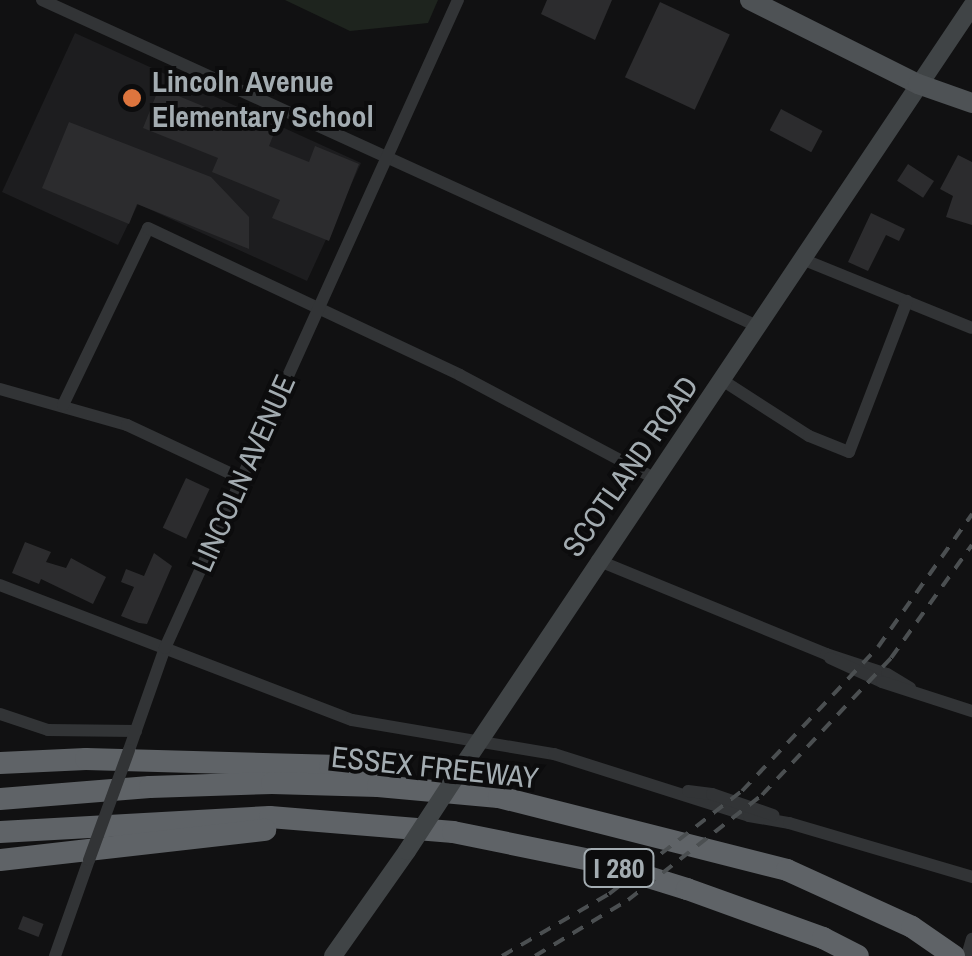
<!DOCTYPE html>
<style>
body{margin:0}
#map{position:relative;width:972px;height:956px;overflow:hidden;background:#111112;font-family:"Archivo Narrow",sans-serif}
div>[style]{position:absolute}
.built>*{inset:0;background:#1d1d1f}
.green>*{inset:0;background:#1e241e}
.building>*{inset:0;background:#2c2c2e;transform-origin:0 0}
.street>*{height:12px;margin:-6px;padding:0 6px;transform-origin:6px;border-radius:6px;background:#323436}
.secondary>*{height:18px;margin:-9px;padding:0 9px;transform-origin:9px;border-radius:9px;background:#404446}
.primary>*{height:20px;margin:-10px;padding:0 10px;transform-origin:10px;border-radius:10px;background:#4e5255}
.highway>*{height:22px;margin:-11px;padding:0 11px;transform-origin:11px;border-radius:11px;background:#5f6367}
.rail>*{height:4px;margin-top:-2px;transform-origin:0;background:repeating-linear-gradient(90deg,#4b4f51 0 12px,transparent 0 22px)}
.street-bridge>*{height:12px;margin:-6px;padding:0 6px;transform-origin:6px;border-radius:6px;background:#323436}
.secondary-bridge>*{height:18px;margin:-9px;padding:0 9px;transform-origin:9px;border-radius:9px;background:#404446}
.dots>*{width:28px;height:28px;translate:-50% -50%;box-sizing:border-box;border:5px solid #0c0c0d;border-radius:50%}
span{translate:-50% -50%;white-space:nowrap;text-align:center;line-height:1.15;-webkit-text-stroke:8px #0c0c0d;paint-order:stroke}
.shield-label span{padding:2px 8px;background:#0c0c0d;border:2px solid;border-radius:8px;-webkit-text-stroke-width:0}
.shield-label{font-size:28px;color:#a3acb1;font-weight:700}
.poi-label{font-size:30px;color:#a3acb1;font-weight:700}
.left{translate:0 -50%;text-align:left}
.street-label{font-size:30px;color:#a3acb1}
</style>
<div id="map">
<div class="built">
<div style="clip-path:polygon(75px 33px,361px 163px,307px 281px,138px 204px,118px 245px,2px 192px)"></div>
</div>
<div class="green">
<div style="clip-path:polygon(285px 0,438px 0,428px 23px,350px 31px)"></div>
</div>
<div class="building">
<div style="clip-path:polygon(547px 0,612px 0,595px 40px,541px 14px)"></div>
<div style="left:660px;top:2px;width:77px;height:83px;rotate:25deg"></div>
<div style="clip-path:polygon(159px 88px,249px 125px,252px 116px,277px 126px,269px 146px,309px 162px,315px 146px,359px 164px,329px 241px,272px 218px,280px 200px,212px 172px,218px 158px,143px 128px)"></div>
<div style="left:781px;top:109px;width:47px;height:24px;rotate:28deg"></div>
<div style="clip-path:polygon(69px 122px,211px 177px,249px 217px,249px 249px,137px 204px,129px 224px,42px 188px)"></div>
<div style="clip-path:polygon(958px 155px,972px 162px,972px 225px,946px 217px,953px 196px,940px 189px)"></div>
<div style="left:908px;top:164px;width:31px;height:20px;rotate:33deg"></div>
<div style="clip-path:polygon(871px 213px,905px 229px,899px 241px,886px 235px,868px 271px,848px 262px)"></div>
<div style="left:186px;top:478px;width:26px;height:55px;rotate:25deg"></div>
<div style="clip-path:polygon(25px 542px,51px 552px,46px 562px,66px 568px,71px 558px,106px 577px,93px 604px,41px 579px,39px 584px,12px 573px)"></div>
<div style="clip-path:polygon(154px 553px,172px 566px,147px 624px,139px 623px,121px 616px,134px 587px,121px 582px,126px 569px,144px 576px)"></div>
<div style="left:23px;top:916px;width:22px;height:14px;rotate:21deg"></div>
</div>
<div class="street">
<div style="left:42px;top:0;width:786px;rotate:24.51deg"></div>
<div style="left:802px;top:259px;width:183px;rotate:22.1deg"></div>
<div style="left:722px;top:380px;width:103px;rotate:32.8deg"></div>
<div style="left:809px;top:436px;width:43px;rotate:21.8deg"></div>
<div style="left:849px;top:452px;width:162px;rotate:-69deg"></div>
<div style="left:0;top:389px;width:132px;rotate:15.8deg"></div>
<div style="left:127px;top:425px;width:125px;rotate:25.1deg"></div>
<div style="left:63px;top:405px;width:196px;rotate:-64.3deg"></div>
<div style="left:148px;top:228px;width:345px;rotate:25.2deg"></div>
<div style="left:460px;top:375px;width:220px;rotate:28deg"></div>
<div style="left:597px;top:560px;width:248px;rotate:22.3deg"></div>
<div style="left:826px;top:654px;width:64px;rotate:18.2deg"></div>
<div style="left:887px;top:674px;width:27px;rotate:31deg"></div>
<div style="left:0;top:585px;width:377px;rotate:21deg"></div>
<div style="left:352px;top:720px;width:205px;rotate:9.6deg"></div>
<div style="left:554px;top:754px;width:205px;rotate:17.6deg"></div>
<div style="left:749px;top:816px;width:41px;rotate:9.9deg"></div>
<div style="left:789px;top:823px;width:191px;rotate:16.4deg"></div>
<div style="left:830px;top:658px;width:57px;rotate:24.8deg"></div>
<div style="left:882px;top:682px;width:95px;rotate:17.9deg"></div>
<div style="left:0;top:714px;width:51px;rotate:18.4deg"></div>
<div style="left:48px;top:730px;width:88px;rotate:0.7deg"></div>
<div style="left:129px;top:750px;width:108px;rotate:-70.6deg"></div>
<div style="left:165px;top:648px;width:711px;rotate:-65.67deg"></div>
<div style="left:688px;top:791px;width:24px;rotate:7deg"></div>
<div style="left:712px;top:794px;width:65px;rotate:19deg"></div>
<div style="left:55px;top:956px;width:102px;rotate:-70.5deg"></div>
<div style="left:967px;top:956px;width:18px;rotate:-74deg"></div>
</div>
<div class="secondary">
<div style="left:462px;top:767px;width:916px;rotate:-56.17deg"></div>
<div style="left:333px;top:956px;width:128px;rotate:-54.8deg"></div>
</div>
<div class="primary">
<div style="left:750px;top:0;width:188px;rotate:26.6deg"></div>
<div style="left:918px;top:84px;width:57px;rotate:19.4deg"></div>
</div>
<div class="highway">
<div style="left:0;top:763px;width:86px;rotate:-2.7deg"></div>
<div style="left:86px;top:759px;width:244px;rotate:1.6deg"></div>
<div style="left:330px;top:766px;width:48px;rotate:10.8deg"></div>
<div style="left:0;top:799px;width:150px;rotate:-4.6deg"></div>
<div style="left:150px;top:787px;width:122px;rotate:-1.9deg"></div>
<div style="left:272px;top:783px;width:106px;rotate:1.6deg"></div>
<div style="left:378px;top:786px;width:121px;rotate:5.2deg"></div>
<div style="left:499px;top:797px;width:297px;rotate:14.2deg"></div>
<div style="left:787px;top:870px;width:137px;rotate:24.5deg"></div>
<div style="left:912px;top:927px;width:51px;rotate:34.6deg"></div>
<div style="left:0;top:832px;width:270px;rotate:-3.2deg"></div>
<div style="left:270px;top:817px;width:184px;rotate:4.7deg"></div>
<div style="left:453px;top:832px;width:150px;rotate:11.5deg"></div>
<div style="left:600px;top:862px;width:91px;rotate:17.2deg"></div>
<div style="left:687px;top:889px;width:145px;rotate:19.8deg"></div>
<div style="left:823px;top:938px;width:39px;rotate:27deg"></div>
<div style="left:0;top:860px;width:267px;rotate:-6.5deg"></div>
</div>
<div class="rail">
<div style="left:502px;top:956px;width:124px;rotate:-30.1deg"></div>
<div style="left:609px;top:894px;width:168px;rotate:-37.8deg"></div>
<div style="left:742px;top:791px;width:198px;rotate:-46.6deg"></div>
<div style="left:878px;top:647px;width:163px;rotate:-54.7deg"></div>
<div style="left:535px;top:956px;width:109px;rotate:-31.1deg"></div>
<div style="left:628px;top:900px;width:170px;rotate:-38.1deg"></div>
<div style="left:762px;top:795px;width:188px;rotate:-46.7deg"></div>
<div style="left:891px;top:658px;width:139px;rotate:-54.4deg"></div>
</div>
<div class="street-bridge">
<div style="left:89px;top:860px;width:117px;rotate:-70deg"></div>
</div>
<div class="secondary-bridge">
<div style="left:407px;top:851px;width:100px;rotate:-56.8deg"></div>
</div>
<div class="dots">
<div style="left:132px;top:98px;background:#dd753e"></div>
</div>
<div class="shield-label">
<span style="left:619px;top:868px">I 280</span>
</div>
<div class="poi-label">
<span class="left" style="left:152px;top:98px">Lincoln Avenue<br>Elementary School</span>
</div>
<div class="street-label">
<span style="left:630px;top:466px;rotate:-55deg">SCOTLAND ROAD</span>
<span style="left:243px;top:473px;rotate:-66deg">LINCOLN AVENUE</span>
<span style="left:435px;top:767px;rotate:6deg">ESSEX FREEWAY</span>
</div>
</div>
